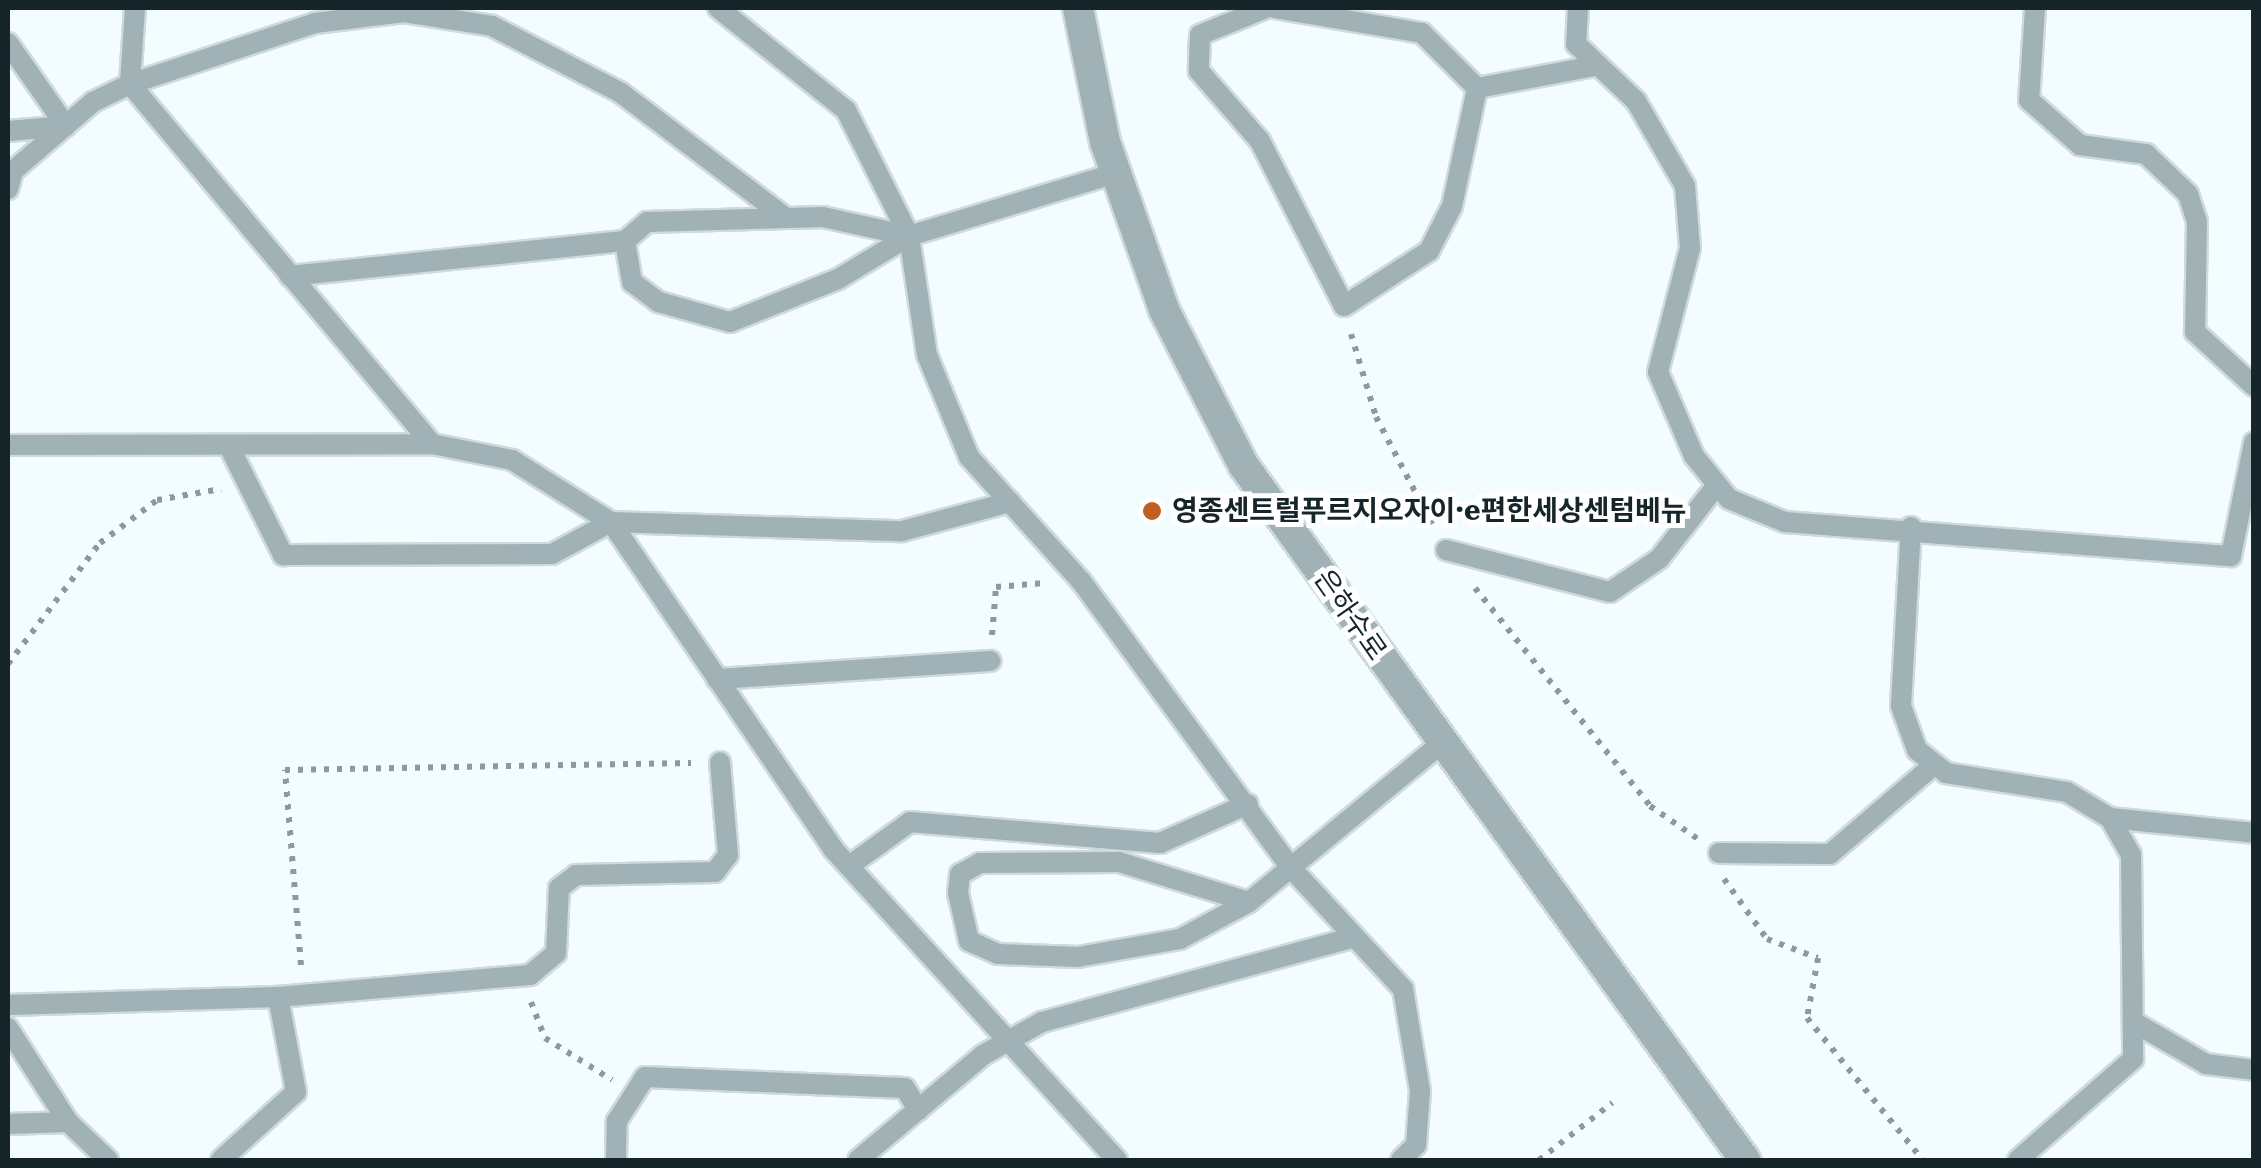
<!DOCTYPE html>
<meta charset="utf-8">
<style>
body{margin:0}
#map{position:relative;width:2261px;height:1168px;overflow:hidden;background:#f3fcfe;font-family:"Roboto Serif","Noto Sans KR",serif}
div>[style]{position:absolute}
.path>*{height:6px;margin-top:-3px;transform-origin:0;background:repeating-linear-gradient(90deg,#8d999c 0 5px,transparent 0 13px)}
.roads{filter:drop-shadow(2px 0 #cfdadc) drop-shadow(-2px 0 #cfdadc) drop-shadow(0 2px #cfdadc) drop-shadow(0 -2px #cfdadc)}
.service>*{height:20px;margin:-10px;padding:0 10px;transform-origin:10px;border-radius:10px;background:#a0b2b6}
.tertiary>*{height:30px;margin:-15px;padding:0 15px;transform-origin:15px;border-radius:15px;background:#a0b2b6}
.dots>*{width:28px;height:28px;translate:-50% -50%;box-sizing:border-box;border:5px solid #fff;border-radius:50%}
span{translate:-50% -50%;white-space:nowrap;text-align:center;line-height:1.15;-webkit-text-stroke:10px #fff;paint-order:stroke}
.poi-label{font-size:28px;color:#152529;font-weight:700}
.left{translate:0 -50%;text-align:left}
.street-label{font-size:28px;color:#152529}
.frame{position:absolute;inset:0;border:10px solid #152529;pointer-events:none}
</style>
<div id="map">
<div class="path">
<div style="left:1351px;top:334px;width:87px;rotate:73.2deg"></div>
<div style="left:1376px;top:417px;width:121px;rotate:62.4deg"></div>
<div style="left:1475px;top:588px;width:280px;rotate:51.2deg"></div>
<div style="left:1650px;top:806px;width:58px;rotate:34.5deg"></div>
<div style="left:992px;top:635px;width:48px;rotate:-85.2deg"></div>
<div style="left:996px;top:587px;width:49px;rotate:-4.7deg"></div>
<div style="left:8px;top:664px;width:152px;rotate:-52.8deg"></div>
<div style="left:100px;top:543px;width:71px;rotate:-37deg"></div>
<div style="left:157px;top:500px;width:65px;rotate:-9.8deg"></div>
<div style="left:1724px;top:879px;width:74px;rotate:54.4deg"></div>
<div style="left:1767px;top:939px;width:54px;rotate:20.4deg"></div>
<div style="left:1818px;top:958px;width:61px;rotate:100.4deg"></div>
<div style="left:1807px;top:1018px;width:183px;rotate:50.8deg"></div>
<div style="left:301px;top:965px;width:196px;rotate:-94.7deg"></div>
<div style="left:285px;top:770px;width:406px;rotate:-1deg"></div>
<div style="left:531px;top:1002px;width:39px;rotate:69deg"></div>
<div style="left:545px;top:1038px;width:79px;rotate:32.1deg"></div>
<div style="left:1539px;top:1160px;width:93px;rotate:-38deg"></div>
</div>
<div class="roads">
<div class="service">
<div style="left:135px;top:8px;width:76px;rotate:93.8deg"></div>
<div style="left:130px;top:84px;width:470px;rotate:50deg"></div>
<div style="left:432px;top:444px;width:82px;rotate:11.3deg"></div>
<div style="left:512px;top:460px;width:117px;rotate:32.1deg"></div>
<div style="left:611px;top:522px;width:395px;rotate:55.8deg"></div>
<div style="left:833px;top:849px;width:421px;rotate:47.6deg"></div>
<div style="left:718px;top:8px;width:164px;rotate:38.6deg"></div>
<div style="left:846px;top:110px;width:141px;rotate:63.4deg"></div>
<div style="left:909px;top:236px;width:120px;rotate:81.4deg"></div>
<div style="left:927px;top:355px;width:110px;rotate:67.6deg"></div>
<div style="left:969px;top:457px;width:167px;rotate:47.9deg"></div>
<div style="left:1081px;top:581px;width:356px;rotate:53.8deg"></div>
<div style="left:1291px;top:868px;width:165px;rotate:47.2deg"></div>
<div style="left:1403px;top:989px;width:103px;rotate:80.5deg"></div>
<div style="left:1420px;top:1091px;width:54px;rotate:94.2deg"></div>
<div style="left:1416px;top:1145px;width:21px;rotate:135deg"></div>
<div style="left:1266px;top:8px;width:71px;rotate:157.8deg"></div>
<div style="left:1200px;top:35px;width:36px;rotate:92deg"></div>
<div style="left:1199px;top:71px;width:93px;rotate:48.9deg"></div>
<div style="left:1260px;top:141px;width:185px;rotate:63deg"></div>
<div style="left:1344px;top:306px;width:101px;rotate:-32.9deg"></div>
<div style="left:1429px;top:251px;width:51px;rotate:-62.9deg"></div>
<div style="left:1452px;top:206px;width:121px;rotate:-78deg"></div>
<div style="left:1477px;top:88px;width:78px;rotate:-135deg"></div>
<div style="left:1422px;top:33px;width:150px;rotate:-170.4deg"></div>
<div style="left:1578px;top:8px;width:36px;rotate:93deg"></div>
<div style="left:1576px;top:44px;width:83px;rotate:43.5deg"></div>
<div style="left:1636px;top:101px;width:98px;rotate:60deg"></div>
<div style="left:1685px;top:186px;width:62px;rotate:85.4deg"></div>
<div style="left:1690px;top:248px;width:128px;rotate:104.5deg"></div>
<div style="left:1658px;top:372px;width:91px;rotate:66.8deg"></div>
<div style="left:1694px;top:456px;width:55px;rotate:50.9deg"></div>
<div style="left:1729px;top:499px;width:61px;rotate:22.3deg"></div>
<div style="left:1785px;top:522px;width:447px;rotate:4.4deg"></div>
<div style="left:2231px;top:556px;width:116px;rotate:-78.6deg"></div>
<div style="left:2035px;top:8px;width:92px;rotate:93.7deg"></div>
<div style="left:2029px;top:100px;width:68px;rotate:41.4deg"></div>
<div style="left:2080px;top:145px;width:67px;rotate:7.8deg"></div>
<div style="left:2146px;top:154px;width:58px;rotate:43.6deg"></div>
<div style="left:2188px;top:194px;width:28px;rotate:72deg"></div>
<div style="left:2197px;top:221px;width:111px;rotate:91deg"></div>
<div style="left:2195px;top:332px;width:80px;rotate:42.5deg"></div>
<div style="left:8px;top:43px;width:101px;rotate:55.1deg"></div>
<div style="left:1477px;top:88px;width:119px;rotate:-10.6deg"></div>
<div style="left:8px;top:131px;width:58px;rotate:-4.9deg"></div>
<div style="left:8px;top:189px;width:19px;rotate:-74deg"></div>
<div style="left:13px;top:171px;width:106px;rotate:-40.8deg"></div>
<div style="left:93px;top:102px;width:41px;rotate:-25.9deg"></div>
<div style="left:130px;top:84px;width:195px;rotate:-18.2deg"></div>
<div style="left:315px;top:23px;width:90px;rotate:-7deg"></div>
<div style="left:404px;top:12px;width:89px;rotate:9deg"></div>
<div style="left:492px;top:26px;width:145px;rotate:27.4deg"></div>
<div style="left:621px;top:93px;width:207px;rotate:37.1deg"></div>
<div style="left:909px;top:236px;width:88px;rotate:-167.5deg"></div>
<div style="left:823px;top:217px;width:176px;rotate:178.4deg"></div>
<div style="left:647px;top:222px;width:29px;rotate:139deg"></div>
<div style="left:625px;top:241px;width:42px;rotate:80.3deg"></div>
<div style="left:632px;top:282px;width:34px;rotate:37deg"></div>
<div style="left:659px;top:302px;width:74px;rotate:15.7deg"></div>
<div style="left:730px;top:322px;width:116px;rotate:-21.7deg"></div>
<div style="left:838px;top:279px;width:83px;rotate:-31.2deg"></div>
<div style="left:909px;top:236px;width:216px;rotate:-16.9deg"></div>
<div style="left:290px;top:276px;width:337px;rotate:-6deg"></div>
<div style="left:8px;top:445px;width:424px;rotate:-0.1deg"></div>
<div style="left:229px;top:446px;width:122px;rotate:63.6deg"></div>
<div style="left:283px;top:555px;width:269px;rotate:-0.2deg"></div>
<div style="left:552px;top:554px;width:67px;rotate:-28.5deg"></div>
<div style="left:611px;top:522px;width:291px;rotate:1.8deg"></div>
<div style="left:902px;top:531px;width:112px;rotate:-15deg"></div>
<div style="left:1911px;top:527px;width:179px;rotate:93.2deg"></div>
<div style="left:1901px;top:706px;width:47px;rotate:70deg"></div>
<div style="left:1917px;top:750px;width:37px;rotate:38deg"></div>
<div style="left:1946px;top:773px;width:122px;rotate:8.9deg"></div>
<div style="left:2067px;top:792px;width:50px;rotate:31.2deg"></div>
<div style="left:2110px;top:818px;width:43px;rotate:60.4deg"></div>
<div style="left:2131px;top:855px;width:204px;rotate:89.4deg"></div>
<div style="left:2133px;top:1059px;width:153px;rotate:138.7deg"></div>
<div style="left:1446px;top:550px;width:169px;rotate:14.4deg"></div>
<div style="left:1610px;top:592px;width:59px;rotate:-34deg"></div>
<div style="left:1659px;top:559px;width:94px;rotate:-51.9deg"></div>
<div style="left:717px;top:679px;width:274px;rotate:-3.8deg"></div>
<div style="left:2110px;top:818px;width:145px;rotate:5.9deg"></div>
<div style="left:1719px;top:853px;width:111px;rotate:0.5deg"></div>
<div style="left:1830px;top:854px;width:138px;rotate:-40.6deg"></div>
<div style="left:849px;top:866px;width:75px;rotate:-35.8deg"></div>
<div style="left:910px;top:822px;width:251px;rotate:4.8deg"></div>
<div style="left:1160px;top:843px;width:96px;rotate:-23.9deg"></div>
<div style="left:1249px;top:902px;width:136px;rotate:-162.9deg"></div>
<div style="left:1119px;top:862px;width:139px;rotate:179.6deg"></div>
<div style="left:980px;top:863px;width:23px;rotate:151deg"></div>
<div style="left:960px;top:874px;width:19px;rotate:96deg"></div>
<div style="left:958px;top:893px;width:49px;rotate:77.1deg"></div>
<div style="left:969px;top:941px;width:32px;rotate:24deg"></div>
<div style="left:998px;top:954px;width:80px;rotate:2.1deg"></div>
<div style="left:1078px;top:957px;width:104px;rotate:-10deg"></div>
<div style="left:1180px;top:939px;width:78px;rotate:-28.2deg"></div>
<div style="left:1249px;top:902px;width:249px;rotate:-39.5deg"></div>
<div style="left:8px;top:1005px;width:270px;rotate:-1.7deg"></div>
<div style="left:278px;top:997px;width:253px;rotate:-5deg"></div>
<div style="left:530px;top:975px;width:34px;rotate:-40deg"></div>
<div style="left:556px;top:953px;width:65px;rotate:-87.4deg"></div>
<div style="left:559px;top:888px;width:21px;rotate:-37deg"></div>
<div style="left:576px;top:875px;width:139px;rotate:-1.2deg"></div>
<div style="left:715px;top:872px;width:21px;rotate:-53deg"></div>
<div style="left:728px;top:855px;width:93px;rotate:-94.9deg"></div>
<div style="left:2137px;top:1024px;width:80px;rotate:30.1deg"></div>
<div style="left:2206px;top:1064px;width:48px;rotate:7.1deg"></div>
<div style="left:8px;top:1028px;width:112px;rotate:57.4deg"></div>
<div style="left:68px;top:1122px;width:55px;rotate:43.5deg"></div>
<div style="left:8px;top:1124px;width:60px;rotate:-1.9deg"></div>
<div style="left:221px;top:1160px;width:101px;rotate:-42.2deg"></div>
<div style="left:296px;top:1092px;width:97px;rotate:-100.7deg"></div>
<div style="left:616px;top:1160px;width:39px;rotate:-89deg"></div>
<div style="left:617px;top:1121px;width:52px;rotate:-57.5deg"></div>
<div style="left:645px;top:1077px;width:260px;rotate:2.4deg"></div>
<div style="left:905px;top:1088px;width:26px;rotate:59deg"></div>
<div style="left:858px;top:1160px;width:163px;rotate:-40deg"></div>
<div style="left:983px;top:1055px;width:68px;rotate:-29.2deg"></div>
<div style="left:1042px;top:1022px;width:320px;rotate:-15.2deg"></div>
</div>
<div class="tertiary">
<div style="left:1078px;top:8px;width:137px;rotate:78.6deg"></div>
<div style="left:1105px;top:142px;width:178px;rotate:70.6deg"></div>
<div style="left:1164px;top:310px;width:175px;rotate:62.9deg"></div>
<div style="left:1244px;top:466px;width:856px;rotate:54.17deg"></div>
</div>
</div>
<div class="dots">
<div style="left:1152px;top:511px;background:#c15e25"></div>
</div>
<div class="poi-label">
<span class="left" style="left:1172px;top:511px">영종센트럴푸르지오자이·e편한세상센텀베뉴</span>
</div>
<div class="street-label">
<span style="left:1350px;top:615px;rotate:55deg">은하수로</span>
</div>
<div class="frame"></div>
</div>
